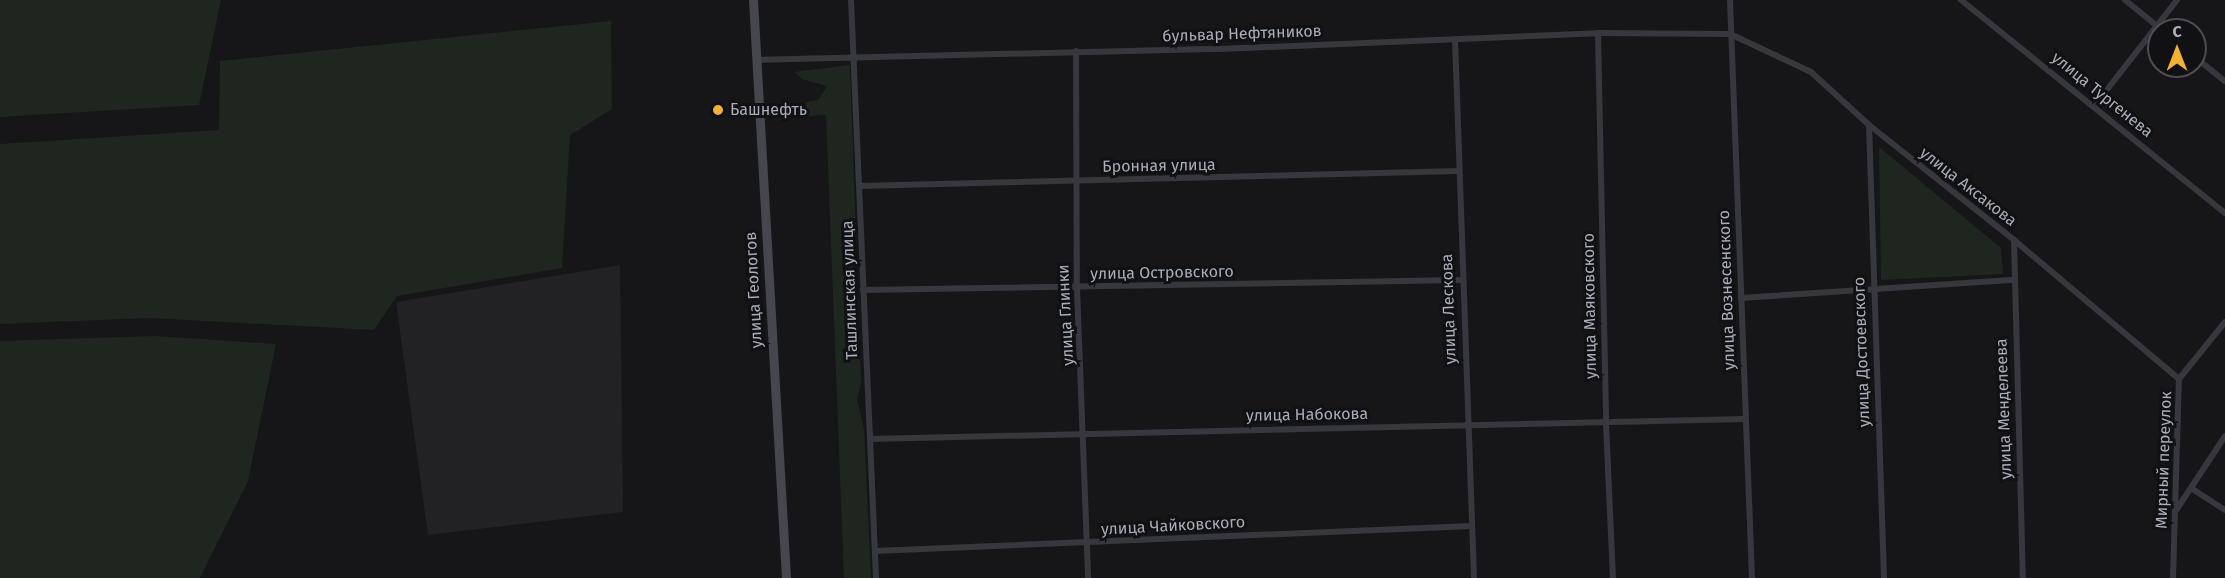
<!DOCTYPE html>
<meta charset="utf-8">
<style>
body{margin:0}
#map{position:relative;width:2225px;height:578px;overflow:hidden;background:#161618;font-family:"Fira Sans",sans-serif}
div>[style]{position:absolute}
.built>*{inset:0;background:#222225}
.green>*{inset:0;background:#1e261f}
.street>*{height:6px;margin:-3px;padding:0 3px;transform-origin:3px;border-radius:3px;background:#37383d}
.secondary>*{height:9px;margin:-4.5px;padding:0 4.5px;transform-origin:4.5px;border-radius:4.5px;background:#45474d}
.dots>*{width:16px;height:16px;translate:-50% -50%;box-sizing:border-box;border:3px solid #111113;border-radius:50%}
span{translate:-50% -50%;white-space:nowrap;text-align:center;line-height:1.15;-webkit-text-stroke:6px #111113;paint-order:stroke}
.street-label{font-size:16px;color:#a8adb8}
.poi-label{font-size:16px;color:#a8adb8}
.left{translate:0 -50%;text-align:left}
.north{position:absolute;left:2147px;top:18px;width:60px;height:60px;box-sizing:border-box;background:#111113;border:2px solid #4d4f55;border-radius:50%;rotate:0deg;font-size:16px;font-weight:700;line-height:24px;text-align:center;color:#a8adb8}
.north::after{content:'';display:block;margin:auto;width:21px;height:27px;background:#f2b134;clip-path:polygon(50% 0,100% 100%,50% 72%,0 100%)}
</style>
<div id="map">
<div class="built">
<div style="clip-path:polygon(620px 265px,623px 512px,428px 535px,396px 302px)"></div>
</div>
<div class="green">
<div style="clip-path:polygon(0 0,221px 0,199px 105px,0 117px)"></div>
<div style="clip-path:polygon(611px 21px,612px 109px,570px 135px,562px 268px,397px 296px,374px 330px,150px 318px,0 324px,0 144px,219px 130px,220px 61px)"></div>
<div style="clip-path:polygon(850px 65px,861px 383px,857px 399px,864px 430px,871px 578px,844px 578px,826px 115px,806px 116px,806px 102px,818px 100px,827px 86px,802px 79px,794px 72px)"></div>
<div style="clip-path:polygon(1879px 147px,2001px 248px,2003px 274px,1881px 280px)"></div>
<div style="clip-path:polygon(155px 336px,276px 344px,248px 481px,200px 578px,0 578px,0 341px)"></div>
</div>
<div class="street">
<div style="left:851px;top:0;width:579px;rotate:87.52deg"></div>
<div style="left:1730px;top:0;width:578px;rotate:87.82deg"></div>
<div style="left:1961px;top:0;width:339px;rotate:38.9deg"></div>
<div style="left:2125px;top:0;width:48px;rotate:39deg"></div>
<div style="left:1598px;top:33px;width:391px;rotate:88.8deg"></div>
<div style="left:1606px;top:424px;width:154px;rotate:87.4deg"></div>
<div style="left:1455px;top:39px;width:539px;rotate:87.98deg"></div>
<div style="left:1076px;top:51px;width:237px;rotate:89.8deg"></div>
<div style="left:1077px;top:288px;width:290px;rotate:87.8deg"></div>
<div style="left:2195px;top:57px;width:38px;rotate:39deg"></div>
<div style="left:756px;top:60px;width:464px;rotate:-1.4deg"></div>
<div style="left:1220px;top:49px;width:378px;rotate:-2.4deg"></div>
<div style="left:1598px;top:33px;width:132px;rotate:0.4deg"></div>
<div style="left:1730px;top:34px;width:89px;rotate:25.1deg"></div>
<div style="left:1811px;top:72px;width:79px;rotate:42.4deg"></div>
<div style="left:1869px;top:125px;width:185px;rotate:38.4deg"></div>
<div style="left:2014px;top:240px;width:216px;rotate:40.1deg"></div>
<div style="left:2095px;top:105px;width:133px;rotate:-52deg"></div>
<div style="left:1869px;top:125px;width:453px;rotate:88.1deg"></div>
<div style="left:859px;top:186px;width:600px;rotate:-1.43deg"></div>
<div style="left:2014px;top:240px;width:338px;rotate:88.5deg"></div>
<div style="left:863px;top:290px;width:599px;rotate:-0.96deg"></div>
<div style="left:1741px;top:298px;width:274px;rotate:-3.8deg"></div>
<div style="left:870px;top:439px;width:875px;rotate:-1.31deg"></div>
<div style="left:2191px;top:488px;width:40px;rotate:32.9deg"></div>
<div style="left:2177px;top:509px;width:87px;rotate:-56.7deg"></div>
<div style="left:875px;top:551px;width:597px;rotate:-2.4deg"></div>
<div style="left:2173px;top:578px;width:199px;rotate:-88.3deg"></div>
<div style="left:2179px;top:379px;width:73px;rotate:-51.1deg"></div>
</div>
<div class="secondary">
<div style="left:753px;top:0;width:579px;rotate:86.73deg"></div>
</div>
<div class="dots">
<div style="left:718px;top:110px;background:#f2b134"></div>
</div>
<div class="street-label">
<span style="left:1242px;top:34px;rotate:-2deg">бульвар Нефтяников</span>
<span style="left:2102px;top:95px;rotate:39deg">улица Тургенева</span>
<span style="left:1159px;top:166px;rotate:-1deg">Бронная улица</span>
<span style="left:1968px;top:187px;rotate:38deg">улица Аксакова</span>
<span style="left:1162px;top:273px;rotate:-1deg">улица Островского</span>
<span style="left:754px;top:290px;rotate:-93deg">улица Геологов</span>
<span style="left:850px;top:290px;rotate:-92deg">Ташлинская улица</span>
<span style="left:1727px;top:290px;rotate:-92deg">улица Вознесенского</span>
<span style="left:1590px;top:306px;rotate:-91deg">улица Маяковского</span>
<span style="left:1449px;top:309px;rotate:-92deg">улица Лескова</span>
<span style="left:1066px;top:315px;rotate:-93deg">улица Глинки</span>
<span style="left:1862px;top:352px;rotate:-92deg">улица Достоевского</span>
<span style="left:2004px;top:409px;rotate:-92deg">улица Менделеева</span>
<span style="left:1307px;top:415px;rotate:-1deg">улица Набокова</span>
<span style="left:2164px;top:460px;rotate:-88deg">Мирный переулок</span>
<span style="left:1173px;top:526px;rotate:-3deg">улица Чайковского</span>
</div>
<div class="poi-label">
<span class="left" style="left:730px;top:110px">Башнефть</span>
</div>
<div class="north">С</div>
</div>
